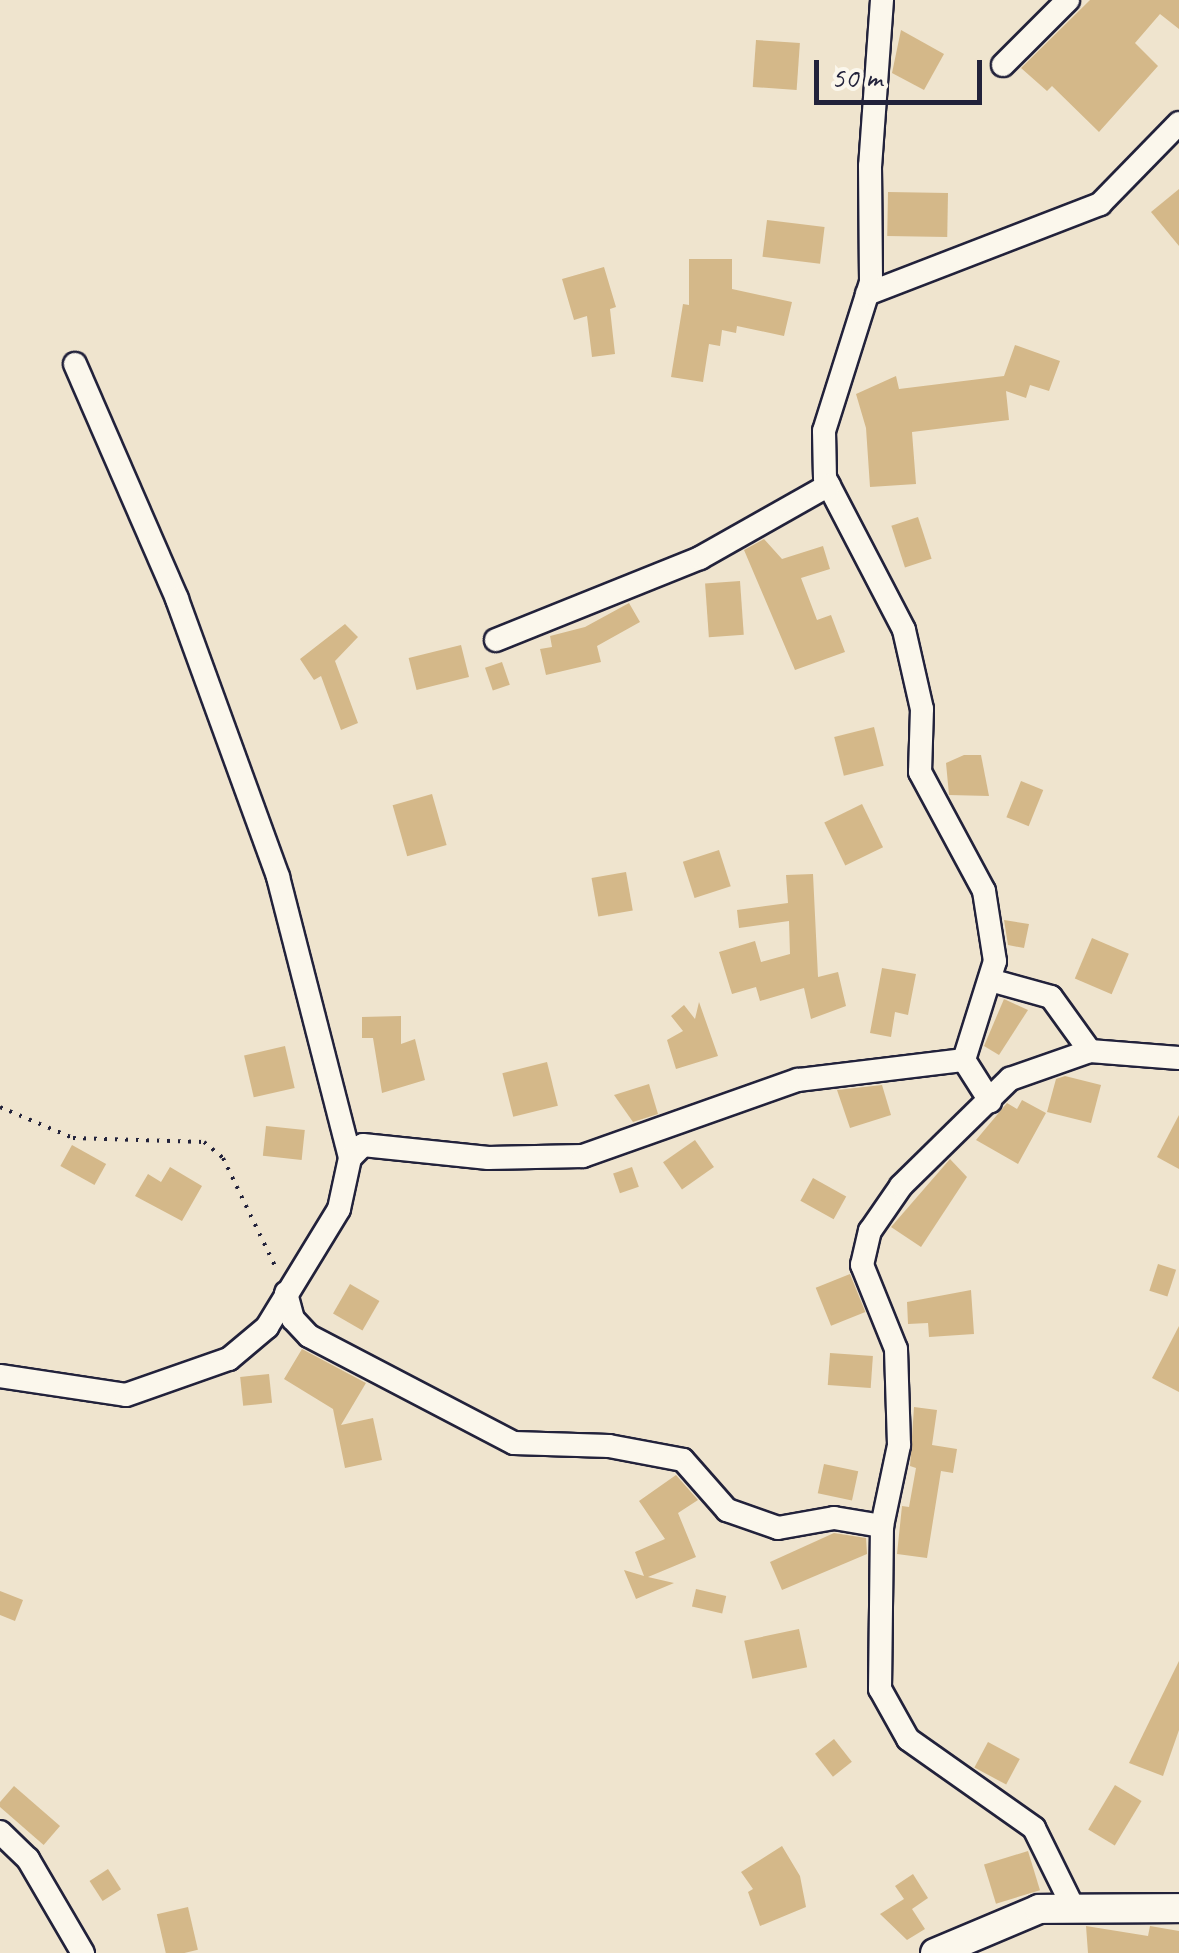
<!DOCTYPE html>
<style>
body{margin:0}
#map{position:relative;width:1179px;height:1953px;overflow:hidden;background:#efe4ce;font-family:Caveat,sans-serif}
div>[style]{position:absolute}
.building>*{inset:0;background:#d4b889;transform-origin:0 0}
.path>*{height:4px;margin-top:-2px;transform-origin:0;background:repeating-linear-gradient(90deg,#22223b 0 2.5px,transparent 0 10.5px)}
.roads{filter:drop-shadow(2px 0 #22223b) drop-shadow(-2px 0 #22223b) drop-shadow(0 2px #22223b) drop-shadow(0 -2px #22223b)}
.minor>*{height:22px;margin:-11px;padding:0 11px;transform-origin:11px;border-radius:11px;background:#fbf7ec}
.tertiary>*{height:28px;margin:-14px;padding:0 14px;transform-origin:14px;border-radius:14px;background:#fbf7ec}
span{translate:-50% -50%;white-space:nowrap;text-align:center;line-height:1.15;-webkit-text-stroke:9px #fbf7ec;paint-order:stroke}
.scale{position:absolute;left:814px;top:60px;width:168px;height:45px;box-sizing:border-box;border:5px solid #22223b;border-top:0;padding-left:12px;font-size:30px;line-height:35px;white-space:nowrap;color:#22223b;-webkit-text-stroke:8px #fbf7ec;paint-order:stroke}
</style>
<div id="map">
<div class="building">
<div style="clip-path:polygon(1090px 0,1179px 0,1179px 29px,1160px 14px,1135px 43px,1158px 66px,1099px 132px,1052px 86px,1047px 91px,1021px 68px)"></div>
<div style="clip-path:polygon(901px 30px,944px 54px,924px 90px,892px 73px)"></div>
<div style="left:756px;top:40px;width:44px;height:47px;rotate:4deg"></div>
<div style="clip-path:polygon(1179px 189px,1179px 246px,1151px 212px)"></div>
<div style="left:888px;top:192px;width:60px;height:44px;rotate:1deg"></div>
<div style="left:767px;top:220px;width:58px;height:37px;rotate:7deg"></div>
<div style="clip-path:polygon(689px 259px,732px 259px,732px 289px,792px 302px,784px 336px,737px 326px,736px 333px,722px 330px,720px 346px,709px 344px,703px 382px,671px 377px,683px 304px,689px 305px)"></div>
<div style="clip-path:polygon(604px 267px,616px 307px,610px 309px,615px 354px,592px 357px,587px 316px,574px 320px,562px 279px)"></div>
<div style="clip-path:polygon(1015px 345px,1060px 361px,1049px 391px,1030px 385px,1026px 398px,1006px 391px,1009px 420px,912px 432px,916px 484px,870px 487px,866px 428px,856px 394px,896px 376px,899px 389px,1004px 376px)"></div>
<div style="left:918px;top:517px;width:44px;height:28px;rotate:72deg"></div>
<div style="clip-path:polygon(764px 539px,782px 559px,823px 546px,830px 569px,801px 578px,817px 620px,831px 615px,845px 652px,795px 670px,744px 550px)"></div>
<div style="left:740px;top:581px;width:54px;height:35px;rotate:86deg"></div>
<div style="clip-path:polygon(629px 603px,640px 622px,597px 646px,601px 662px,546px 675px,540px 649px,552px 647px,550px 636px,585px 627px)"></div>
<div style="clip-path:polygon(345px 624px,358px 637px,335px 661px,358px 723px,341px 730px,321px 676px,314px 680px,300px 659px)"></div>
<div style="left:461px;top:645px;width:33px;height:54px;rotate:76deg"></div>
<div style="left:502px;top:662px;width:24px;height:18px;rotate:71deg"></div>
<div style="left:874px;top:727px;width:40px;height:41px;rotate:76deg"></div>
<div style="clip-path:polygon(964px 755px,981px 755px,989px 796px,949px 795px,946px 763px)"></div>
<div style="left:1021px;top:781px;width:24px;height:39px;rotate:22deg"></div>
<div style="left:432px;top:794px;width:53px;height:41px;rotate:74deg"></div>
<div style="left:862px;top:804px;width:48px;height:42px;rotate:64deg"></div>
<div style="left:719px;top:850px;width:38px;height:38px;rotate:72deg"></div>
<div style="left:626px;top:872px;width:39px;height:35px;rotate:80deg"></div>
<div style="clip-path:polygon(813px 874px,818px 977px,838px 972px,846px 1006px,811px 1019px,804px 988px,760px 1001px,756px 987px,732px 994px,719px 952px,755px 941px,761px 962px,790px 954px,789px 921px,739px 928px,737px 910px,788px 903px,786px 875px)"></div>
<div style="clip-path:polygon(1004px 920px,1029px 924px,1024px 948px,1008px 945px)"></div>
<div style="left:1092px;top:938px;width:40px;height:44px;rotate:23deg"></div>
<div style="clip-path:polygon(882px 968px,916px 974px,908px 1015px,895px 1012px,891px 1037px,870px 1033px)"></div>
<div style="clip-path:polygon(1004px 999px,1028px 1010px,999px 1055px,984px 1046px)"></div>
<div style="clip-path:polygon(699px 1002px,718px 1056px,676px 1069px,667px 1040px,683px 1031px,671px 1016px,684px 1005px,695px 1019px)"></div>
<div style="clip-path:polygon(401px 1016px,401px 1044px,415px 1039px,425px 1080px,382px 1093px,373px 1038px,362px 1038px,362px 1017px)"></div>
<div style="left:285px;top:1046px;width:43px;height:42px;rotate:77deg"></div>
<div style="left:547px;top:1062px;width:45px;height:46px;rotate:76deg"></div>
<div style="clip-path:polygon(1065px 1076px,1101px 1085px,1091px 1123px,1047px 1112px,1056px 1079px)"></div>
<div style="clip-path:polygon(649px 1084px,658px 1114px,633px 1122px,614px 1095px)"></div>
<div style="clip-path:polygon(882px 1085px,891px 1115px,850px 1128px,837px 1090px)"></div>
<div style="clip-path:polygon(1022px 1100px,1046px 1113px,1018px 1164px,976px 1140px,1007px 1103px,1017px 1109px)"></div>
<div style="clip-path:polygon(1179px 1115px,1179px 1169px,1157px 1157px)"></div>
<div style="left:266px;top:1126px;width:39px;height:30px;rotate:6deg"></div>
<div style="left:695px;top:1140px;width:33px;height:39px;rotate:55deg"></div>
<div style="left:72px;top:1145px;width:39px;height:24px;rotate:29deg"></div>
<div style="clip-path:polygon(950px 1159px,967px 1177px,921px 1247px,891px 1227px)"></div>
<div style="clip-path:polygon(170px 1167px,202px 1186px,182px 1221px,135px 1196px,148px 1174px,161px 1182px)"></div>
<div style="left:632px;top:1167px;width:21px;height:20px;rotate:71deg"></div>
<div style="left:813px;top:1178px;width:38px;height:26px;rotate:29deg"></div>
<div style="left:1158px;top:1264px;width:19px;height:28px;rotate:18deg"></div>
<div style="left:850px;top:1274px;width:41px;height:37px;rotate:68deg"></div>
<div style="left:350px;top:1284px;width:34px;height:34px;rotate:30deg"></div>
<div style="clip-path:polygon(971px 1290px,974px 1334px,929px 1337px,928px 1323px,908px 1324px,907px 1302px)"></div>
<div style="clip-path:polygon(1179px 1326px,1179px 1392px,1152px 1378px)"></div>
<div style="clip-path:polygon(302px 1349px,366px 1383px,341px 1425px,373px 1418px,382px 1460px,345px 1468px,333px 1409px,284px 1379px)"></div>
<div style="left:830px;top:1353px;width:43px;height:32px;rotate:4deg"></div>
<div style="left:269px;top:1374px;width:29px;height:29px;rotate:84deg"></div>
<div style="clip-path:polygon(914px 1407px,937px 1410px,932px 1445px,957px 1449px,953px 1473px,941px 1471px,927px 1558px,897px 1554px,902px 1506px,909px 1507px,916px 1468px,910px 1466px)"></div>
<div style="left:824px;top:1464px;width:35px;height:30px;rotate:12deg"></div>
<div style="clip-path:polygon(676px 1475px,698px 1500px,678px 1513px,696px 1557px,648px 1577px,674px 1583px,636px 1599px,624px 1570px,644px 1576px,635px 1552px,665px 1539px,639px 1501px)"></div>
<div style="clip-path:polygon(834px 1533px,866px 1538px,867px 1554px,782px 1590px,770px 1562px)"></div>
<div style="left:696px;top:1589px;width:31px;height:18px;rotate:13deg"></div>
<div style="clip-path:polygon(0 1591px,23px 1600px,15px 1621px,0 1615px)"></div>
<div style="left:799px;top:1629px;width:39px;height:56px;rotate:78deg"></div>
<div style="clip-path:polygon(1179px 1661px,1179px 1730px,1163px 1776px,1129px 1763px)"></div>
<div style="left:834px;top:1739px;width:29px;height:24px;rotate:52deg"></div>
<div style="left:988px;top:1742px;width:36px;height:29px;rotate:28deg"></div>
<div style="left:1115px;top:1785px;width:31px;height:52px;rotate:31deg"></div>
<div style="left:14px;top:1786px;width:61px;height:25px;rotate:41deg"></div>
<div style="clip-path:polygon(782px 1846px,800px 1876px,806px 1907px,760px 1926px,748px 1892px,753px 1889px,741px 1872px)"></div>
<div style="left:1028px;top:1851px;width:41px;height:46px;rotate:73deg"></div>
<div style="left:108px;top:1869px;width:24px;height:22px;rotate:57deg"></div>
<div style="clip-path:polygon(913px 1874px,928px 1898px,912px 1909px,925px 1929px,907px 1940px,880px 1914px,904px 1899px,895px 1886px)"></div>
<div style="left:188px;top:1907px;width:44px;height:32px;rotate:77deg"></div>
<div style="clip-path:polygon(1086px 1926px,1148px 1936px,1150px 1926px,1179px 1931px,1179px 1953px,1088px 1953px)"></div>
</div>
<div class="path">
<div style="left:0;top:1107px;width:79px;rotate:23deg"></div>
<div style="left:73px;top:1138px;width:131px;rotate:1.7deg"></div>
<div style="left:204px;top:1142px;width:25px;rotate:40deg"></div>
<div style="left:223px;top:1158px;width:124px;rotate:64.3deg"></div>
</div>
<div class="roads">
<div class="minor">
<div style="left:882px;top:0;width:166px;rotate:94.1deg"></div>
<div style="left:870px;top:166px;width:116px;rotate:89.5deg"></div>
<div style="left:871px;top:282px;width:156px;rotate:107.5deg"></div>
<div style="left:824px;top:431px;width:47px;rotate:88.8deg"></div>
<div style="left:825px;top:478px;width:171px;rotate:62.5deg"></div>
<div style="left:904px;top:630px;width:81px;rotate:77.2deg"></div>
<div style="left:922px;top:709px;width:63px;rotate:91.8deg"></div>
<div style="left:920px;top:772px;width:135px;rotate:61.7deg"></div>
<div style="left:984px;top:891px;width:71px;rotate:81.1deg"></div>
<div style="left:995px;top:961px;width:104px;rotate:107.4deg"></div>
<div style="left:964px;top:1060px;width:49px;rotate:57.6deg"></div>
<div style="left:1003px;top:65px;width:92px;rotate:-45deg"></div>
<div style="left:867px;top:294px;width:250px;rotate:-21.1deg"></div>
<div style="left:1100px;top:204px;width:113px;rotate:-45.7deg"></div>
<div style="left:75px;top:364px;width:256px;rotate:66.5deg"></div>
<div style="left:177px;top:599px;width:296px;rotate:70deg"></div>
<div style="left:278px;top:877px;width:290px;rotate:75.6deg"></div>
<div style="left:496px;top:640px;width:220px;rotate:-21.9deg"></div>
<div style="left:700px;top:558px;width:148px;rotate:-29.5deg"></div>
<div style="left:990px;top:980px;width:63px;rotate:15.6deg"></div>
<div style="left:1051px;top:997px;width:67px;rotate:54.2deg"></div>
<div style="left:286px;top:1293px;width:27px;rotate:75deg"></div>
<div style="left:293px;top:1319px;width:23px;rotate:47deg"></div>
<div style="left:309px;top:1336px;width:231px;rotate:27.6deg"></div>
<div style="left:514px;top:1443px;width:95px;rotate:1.8deg"></div>
<div style="left:609px;top:1446px;width:75px;rotate:10.7deg"></div>
<div style="left:683px;top:1460px;width:67px;rotate:48.7deg"></div>
<div style="left:727px;top:1510px;width:54px;rotate:19.4deg"></div>
<div style="left:778px;top:1528px;width:57px;rotate:-10.1deg"></div>
<div style="left:834px;top:1518px;width:49px;rotate:9.5deg"></div>
<div style="left:0;top:1376px;width:127px;rotate:8.6deg"></div>
<div style="left:126px;top:1395px;width:109px;rotate:-19.3deg"></div>
<div style="left:229px;top:1359px;width:50px;rotate:-40.1deg"></div>
<div style="left:267px;top:1327px;width:138px;rotate:-58.6deg"></div>
<div style="left:339px;top:1209px;width:52px;rotate:-77.8deg"></div>
<div style="left:350px;top:1158px;width:18px;rotate:-45deg"></div>
<div style="left:363px;top:1145px;width:126px;rotate:5.9deg"></div>
<div style="left:488px;top:1158px;width:95px;rotate:-1.2deg"></div>
<div style="left:583px;top:1156px;width:228px;rotate:-19.5deg"></div>
<div style="left:798px;top:1080px;width:167px;rotate:-6.9deg"></div>
<div style="left:0;top:1832px;width:39px;rotate:44deg"></div>
<div style="left:28px;top:1859px;width:109px;rotate:59.7deg"></div>
<div style="left:1074px;top:1909px;width:90px;rotate:-116.3deg"></div>
<div style="left:1034px;top:1828px;width:154px;rotate:-144.8deg"></div>
<div style="left:908px;top:1739px;width:57px;rotate:-119.2deg"></div>
<div style="left:880px;top:1689px;width:163px;rotate:-89.3deg"></div>
<div style="left:882px;top:1526px;width:83px;rotate:-78.1deg"></div>
<div style="left:899px;top:1445px;width:96px;rotate:-91.8deg"></div>
<div style="left:896px;top:1349px;width:91px;rotate:-112deg"></div>
<div style="left:862px;top:1265px;width:35px;rotate:-77deg"></div>
<div style="left:870px;top:1231px;width:55px;rotate:-55.4deg"></div>
<div style="left:901px;top:1186px;width:153px;rotate:-44.5deg"></div>
<div style="left:1010px;top:1079px;width:85px;rotate:-19.3deg"></div>
<div style="left:1090px;top:1051px;width:89px;rotate:4.5deg"></div>
</div>
<div class="tertiary">
<div style="left:935px;top:1953px;width:113px;rotate:-22.9deg"></div>
<div style="left:1039px;top:1909px;width:140px;rotate:-0.4deg"></div>
</div>
</div>
<div class="scale">50 m</div>
</div>
